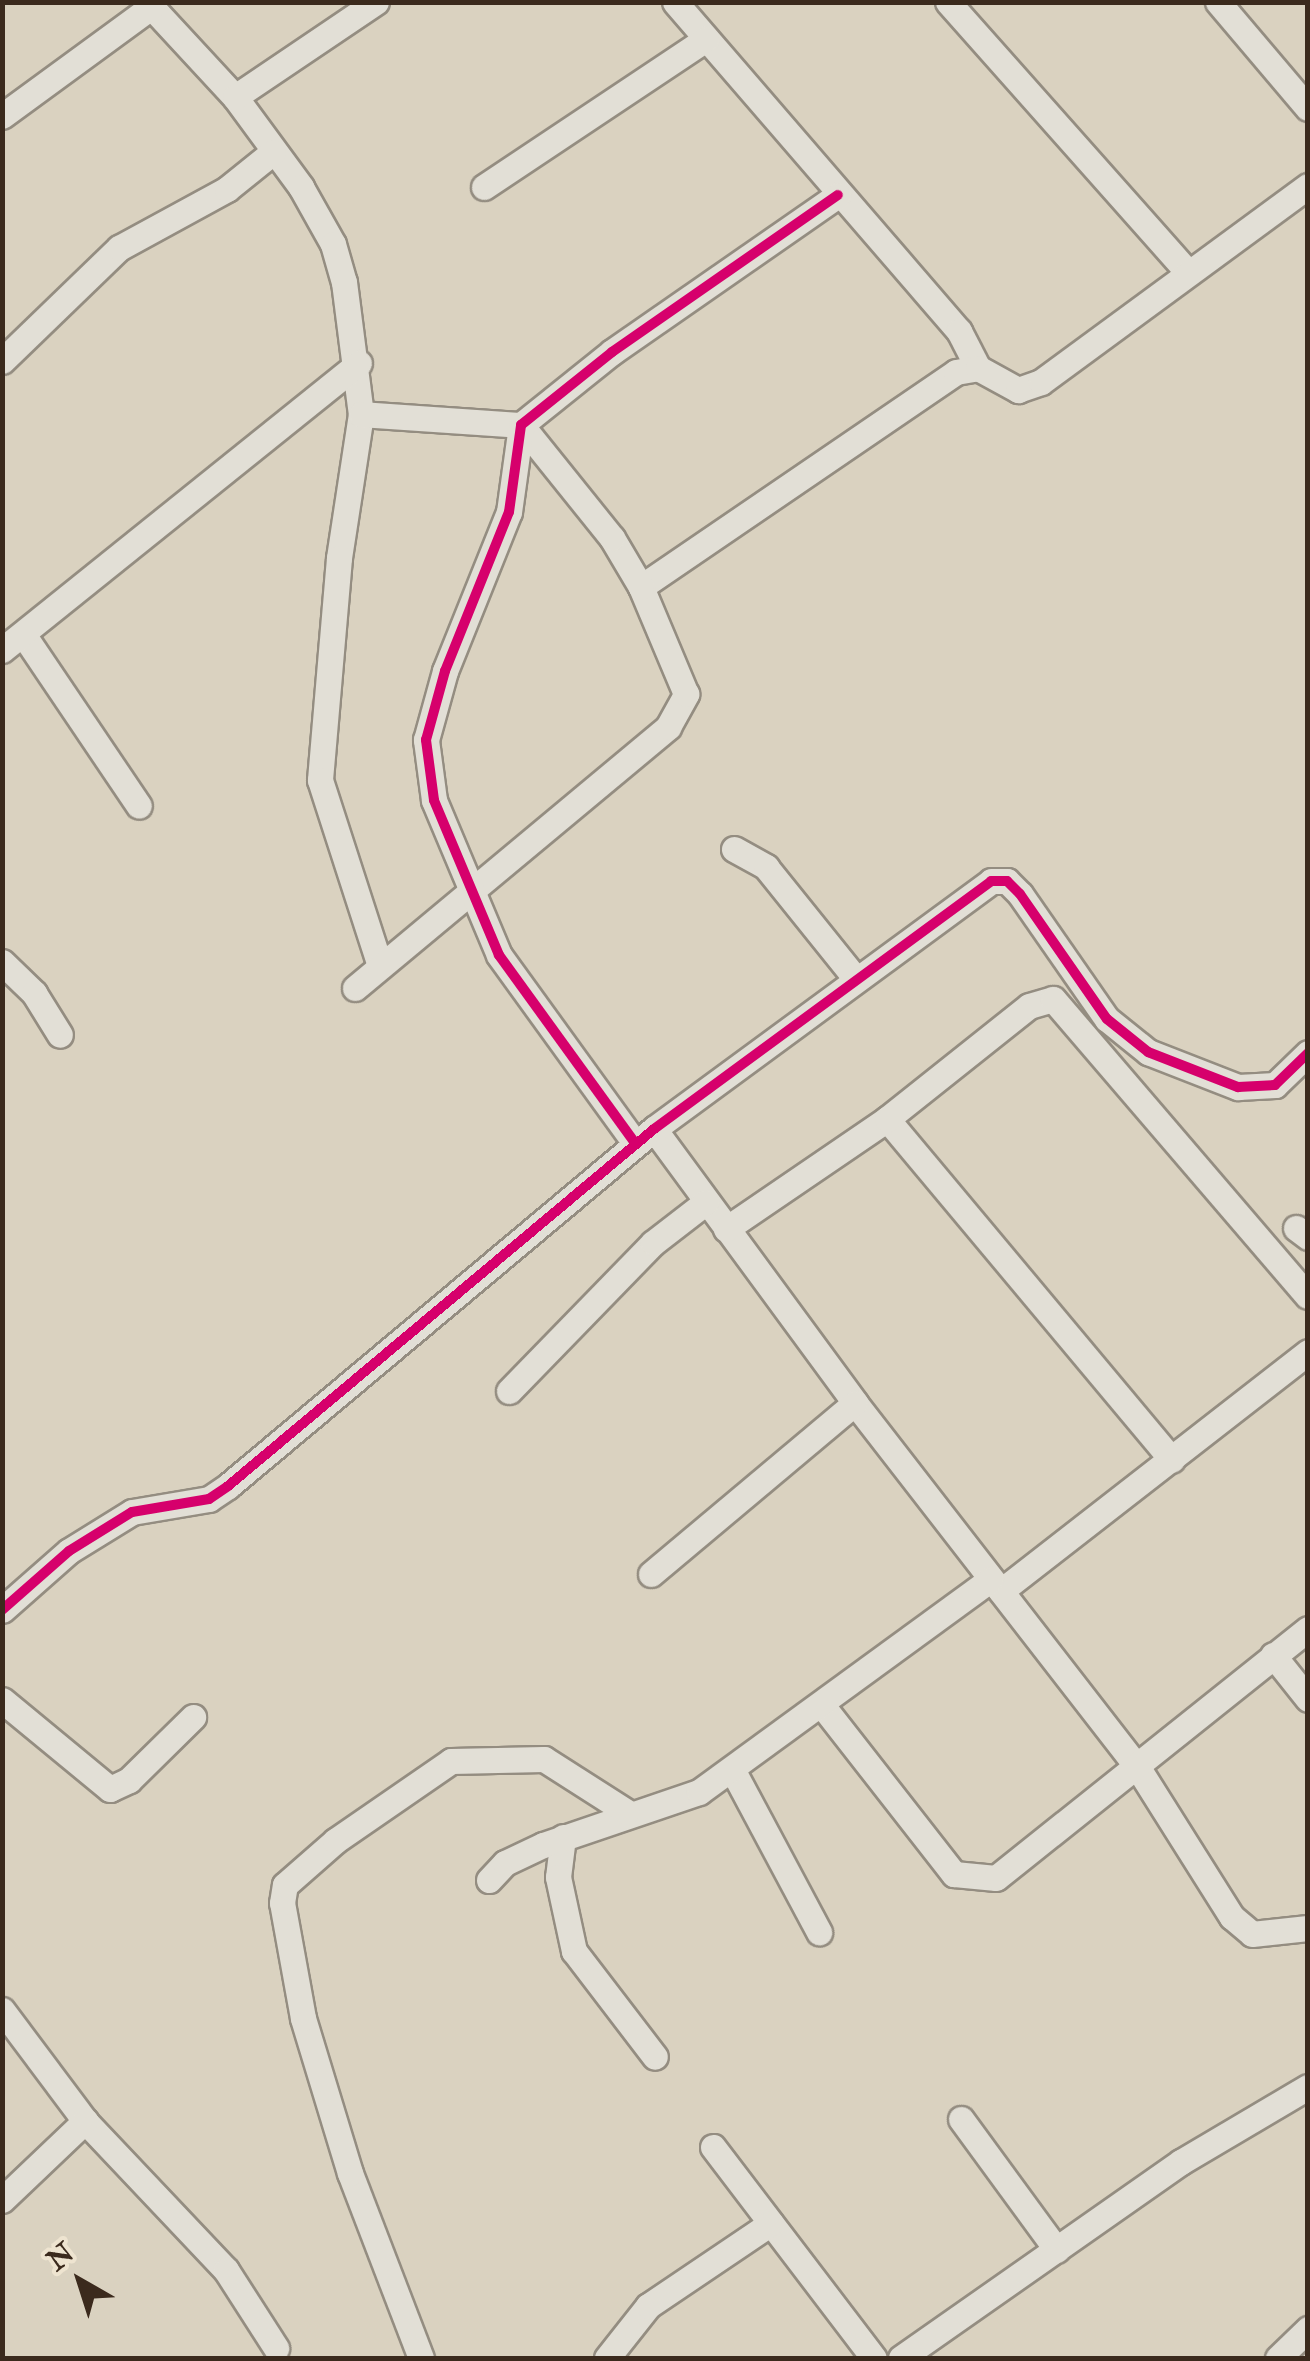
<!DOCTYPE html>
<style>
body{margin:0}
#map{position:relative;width:1310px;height:2361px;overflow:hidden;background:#dad2c0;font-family:"IM FELL Double Pica",serif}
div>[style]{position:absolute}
.roads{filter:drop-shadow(2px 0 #948d81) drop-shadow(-2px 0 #948d81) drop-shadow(0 2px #948d81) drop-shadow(0 -2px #948d81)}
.minor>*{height:25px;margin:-12.5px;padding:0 12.5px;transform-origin:12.5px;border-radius:12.5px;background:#e2dfd6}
.cycleway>*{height:10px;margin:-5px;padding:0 5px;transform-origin:5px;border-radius:5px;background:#d6006c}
span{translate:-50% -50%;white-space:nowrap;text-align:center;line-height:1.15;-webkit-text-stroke:8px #eee4d0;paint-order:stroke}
.frame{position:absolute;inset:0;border:5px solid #3b2a1d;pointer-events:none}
.north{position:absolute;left:30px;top:2231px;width:100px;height:100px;-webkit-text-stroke:8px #eee4d0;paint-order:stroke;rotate:321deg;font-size:28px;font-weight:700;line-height:40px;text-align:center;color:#3b2a1d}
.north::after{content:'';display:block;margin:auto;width:35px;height:45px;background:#3b2a1d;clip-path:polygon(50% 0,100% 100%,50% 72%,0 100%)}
</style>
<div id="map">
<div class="roads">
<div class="minor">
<div style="left:147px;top:2px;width:129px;rotate:47.2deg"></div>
<div style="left:235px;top:97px;width:112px;rotate:53.7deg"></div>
<div style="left:301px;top:187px;width:65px;rotate:60.7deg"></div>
<div style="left:333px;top:244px;width:40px;rotate:74deg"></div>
<div style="left:344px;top:282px;width:133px;rotate:82.7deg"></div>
<div style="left:361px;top:414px;width:146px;rotate:98.7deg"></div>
<div style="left:339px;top:558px;width:223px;rotate:94.9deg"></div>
<div style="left:320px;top:780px;width:195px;rotate:72.1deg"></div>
<div style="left:675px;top:2px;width:435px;rotate:49.2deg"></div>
<div style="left:959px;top:331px;width:42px;rotate:62.8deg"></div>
<div style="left:948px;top:2px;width:361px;rotate:48.4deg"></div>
<div style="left:1218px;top:2px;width:139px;rotate:49.7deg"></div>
<div style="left:235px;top:97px;width:170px;rotate:-34deg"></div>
<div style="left:2px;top:116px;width:185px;rotate:-36.2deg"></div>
<div style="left:484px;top:187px;width:267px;rotate:-33.7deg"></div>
<div style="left:2px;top:361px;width:163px;rotate:-44deg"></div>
<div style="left:119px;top:248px;width:123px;rotate:-28.6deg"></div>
<div style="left:227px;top:189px;width:59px;rotate:-38.8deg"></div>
<div style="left:641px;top:587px;width:381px;rotate:-34.3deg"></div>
<div style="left:956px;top:372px;width:22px;rotate:-10deg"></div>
<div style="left:978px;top:368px;width:46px;rotate:28.8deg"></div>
<div style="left:1018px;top:390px;width:24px;rotate:-19deg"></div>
<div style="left:1041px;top:382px;width:331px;rotate:-36.3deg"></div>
<div style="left:23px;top:634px;width:207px;rotate:56deg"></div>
<div style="left:2px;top:650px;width:458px;rotate:-38.8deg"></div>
<div style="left:734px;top:849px;width:37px;rotate:29deg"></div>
<div style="left:766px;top:867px;width:144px;rotate:51.2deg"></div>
<div style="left:2px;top:962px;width:45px;rotate:44.1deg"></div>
<div style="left:34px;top:993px;width:49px;rotate:58.2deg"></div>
<div style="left:355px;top:988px;width:408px;rotate:-39.8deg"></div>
<div style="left:668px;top:727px;width:38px;rotate:-61deg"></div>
<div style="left:686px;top:694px;width:116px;rotate:-112.8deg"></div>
<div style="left:641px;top:587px;width:57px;rotate:-120.6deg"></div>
<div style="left:612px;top:538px;width:145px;rotate:-128.8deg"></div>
<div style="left:521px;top:425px;width:160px;rotate:-176.1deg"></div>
<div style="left:887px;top:1119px;width:444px;rotate:50.1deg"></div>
<div style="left:654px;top:1129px;width:340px;rotate:53.7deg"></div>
<div style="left:855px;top:1403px;width:462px;rotate:52.2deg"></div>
<div style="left:1138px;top:1768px;width:176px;rotate:57.8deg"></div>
<div style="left:1232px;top:1917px;width:26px;rotate:40deg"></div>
<div style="left:1252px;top:1934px;width:56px;rotate:-6.1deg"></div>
<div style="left:635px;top:1143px;width:232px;rotate:-125.9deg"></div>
<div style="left:499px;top:955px;width:168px;rotate:-112.8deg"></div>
<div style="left:434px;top:800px;width:61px;rotate:-97.6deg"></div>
<div style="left:426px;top:740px;width:72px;rotate:-74.6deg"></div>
<div style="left:445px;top:671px;width:171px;rotate:-68.1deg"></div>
<div style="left:509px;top:512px;width:88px;rotate:-82.1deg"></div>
<div style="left:521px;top:425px;width:117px;rotate:-38.7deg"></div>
<div style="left:612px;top:352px;width:275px;rotate:-34.8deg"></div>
<div style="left:1296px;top:1228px;width:15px;rotate:37deg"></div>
<div style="left:726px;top:1229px;width:195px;rotate:-34.3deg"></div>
<div style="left:887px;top:1119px;width:181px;rotate:-38.5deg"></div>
<div style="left:1029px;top:1006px;width:25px;rotate:-16deg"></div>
<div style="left:1053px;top:999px;width:391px;rotate:49.4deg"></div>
<div style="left:509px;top:1391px;width:206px;rotate:-45.8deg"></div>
<div style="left:653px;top:1243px;width:67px;rotate:-37.7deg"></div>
<div style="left:651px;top:1574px;width:266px;rotate:-40deg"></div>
<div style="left:1001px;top:1591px;width:389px;rotate:-37.9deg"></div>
<div style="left:2px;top:1610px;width:89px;rotate:-41.4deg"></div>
<div style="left:69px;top:1551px;width:74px;rotate:-31.8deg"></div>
<div style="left:132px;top:1512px;width:78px;rotate:-9.6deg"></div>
<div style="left:209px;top:1499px;width:23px;rotate:-34deg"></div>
<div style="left:228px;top:1486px;width:556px;rotate:-39.96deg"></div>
<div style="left:654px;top:1129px;width:418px;rotate:-36.3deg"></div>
<div style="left:991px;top:881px;width:16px"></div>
<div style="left:1007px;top:881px;width:18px;rotate:45deg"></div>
<div style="left:1020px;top:894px;width:152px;rotate:55.2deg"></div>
<div style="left:1107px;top:1019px;width:53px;rotate:38.8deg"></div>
<div style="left:1148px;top:1052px;width:97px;rotate:21.3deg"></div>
<div style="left:1238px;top:1087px;width:37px;rotate:-3deg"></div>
<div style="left:1275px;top:1085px;width:46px;rotate:-44.1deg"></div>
<div style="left:1273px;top:1655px;width:56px;rotate:51.5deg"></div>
<div style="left:2px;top:1700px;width:140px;rotate:39.5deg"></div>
<div style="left:110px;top:1789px;width:21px;rotate:-25deg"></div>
<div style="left:129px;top:1780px;width:90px;rotate:-44.5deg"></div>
<div style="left:821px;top:1704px;width:216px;rotate:52deg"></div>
<div style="left:954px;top:1874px;width:42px;rotate:5.4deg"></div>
<div style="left:996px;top:1878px;width:399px;rotate:-38.6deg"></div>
<div style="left:733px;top:1771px;width:183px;rotate:61.9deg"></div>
<div style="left:563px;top:1837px;width:40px;rotate:97.1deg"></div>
<div style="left:558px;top:1877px;width:76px;rotate:77.8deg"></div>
<div style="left:574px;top:1951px;width:133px;rotate:52.6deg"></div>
<div style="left:489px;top:1880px;width:23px;rotate:-47deg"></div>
<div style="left:505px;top:1863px;width:42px;rotate:-25.3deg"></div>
<div style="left:543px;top:1845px;width:165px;rotate:-18.8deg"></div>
<div style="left:699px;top:1792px;width:361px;rotate:-36.1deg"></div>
<div style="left:2px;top:2010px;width:139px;rotate:53.2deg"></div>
<div style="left:85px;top:2121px;width:205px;rotate:46.6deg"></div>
<div style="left:226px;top:2270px;width:93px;rotate:57.3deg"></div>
<div style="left:961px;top:2119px;width:162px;rotate:53.8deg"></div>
<div style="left:713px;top:2147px;width:265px;rotate:52.7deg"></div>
<div style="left:2px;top:2200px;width:115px;rotate:-43.6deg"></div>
<div style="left:421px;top:2358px;width:198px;rotate:-111deg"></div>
<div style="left:350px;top:2173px;width:162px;rotate:-106.9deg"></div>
<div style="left:303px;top:2018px;width:117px;rotate:-100.3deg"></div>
<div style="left:282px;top:1903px;width:18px;rotate:-81deg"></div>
<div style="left:285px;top:1885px;width:67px;rotate:-41.3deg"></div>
<div style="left:335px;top:1841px;width:141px;rotate:-34.6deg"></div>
<div style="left:451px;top:1761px;width:93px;rotate:-1.2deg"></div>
<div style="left:544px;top:1759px;width:98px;rotate:32.6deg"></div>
<div style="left:607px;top:2358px;width:66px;rotate:-51.7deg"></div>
<div style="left:648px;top:2306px;width:148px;rotate:-34deg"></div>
<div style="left:901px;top:2358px;width:342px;rotate:-35deg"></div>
<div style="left:1181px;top:2162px;width:147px;rotate:-30.6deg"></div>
<div style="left:1278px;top:2358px;width:42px;rotate:-44deg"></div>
</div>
</div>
<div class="cycleway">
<div style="left:635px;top:1143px;width:232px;rotate:-125.9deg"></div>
<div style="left:499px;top:955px;width:168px;rotate:-112.8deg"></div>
<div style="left:434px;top:800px;width:61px;rotate:-97.6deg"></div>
<div style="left:426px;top:740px;width:72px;rotate:-74.6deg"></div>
<div style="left:445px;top:671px;width:171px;rotate:-68.1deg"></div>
<div style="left:509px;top:512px;width:88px;rotate:-82.1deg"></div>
<div style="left:521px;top:425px;width:117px;rotate:-38.7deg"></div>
<div style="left:612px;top:352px;width:275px;rotate:-34.8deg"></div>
<div style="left:2px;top:1610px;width:89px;rotate:-41.4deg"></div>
<div style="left:69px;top:1551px;width:74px;rotate:-31.8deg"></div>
<div style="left:132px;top:1512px;width:78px;rotate:-9.6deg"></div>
<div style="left:209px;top:1499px;width:23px;rotate:-34deg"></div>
<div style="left:228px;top:1486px;width:556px;rotate:-39.96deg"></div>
<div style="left:654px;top:1129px;width:418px;rotate:-36.3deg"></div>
<div style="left:991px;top:881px;width:16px"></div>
<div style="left:1007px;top:881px;width:18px;rotate:45deg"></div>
<div style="left:1020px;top:894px;width:152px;rotate:55.2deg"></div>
<div style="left:1107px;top:1019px;width:53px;rotate:38.8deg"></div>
<div style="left:1148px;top:1052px;width:97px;rotate:21.3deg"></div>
<div style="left:1238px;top:1087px;width:37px;rotate:-3deg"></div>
<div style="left:1275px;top:1085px;width:46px;rotate:-44.1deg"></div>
</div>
<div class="frame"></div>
<div class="north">N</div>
</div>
